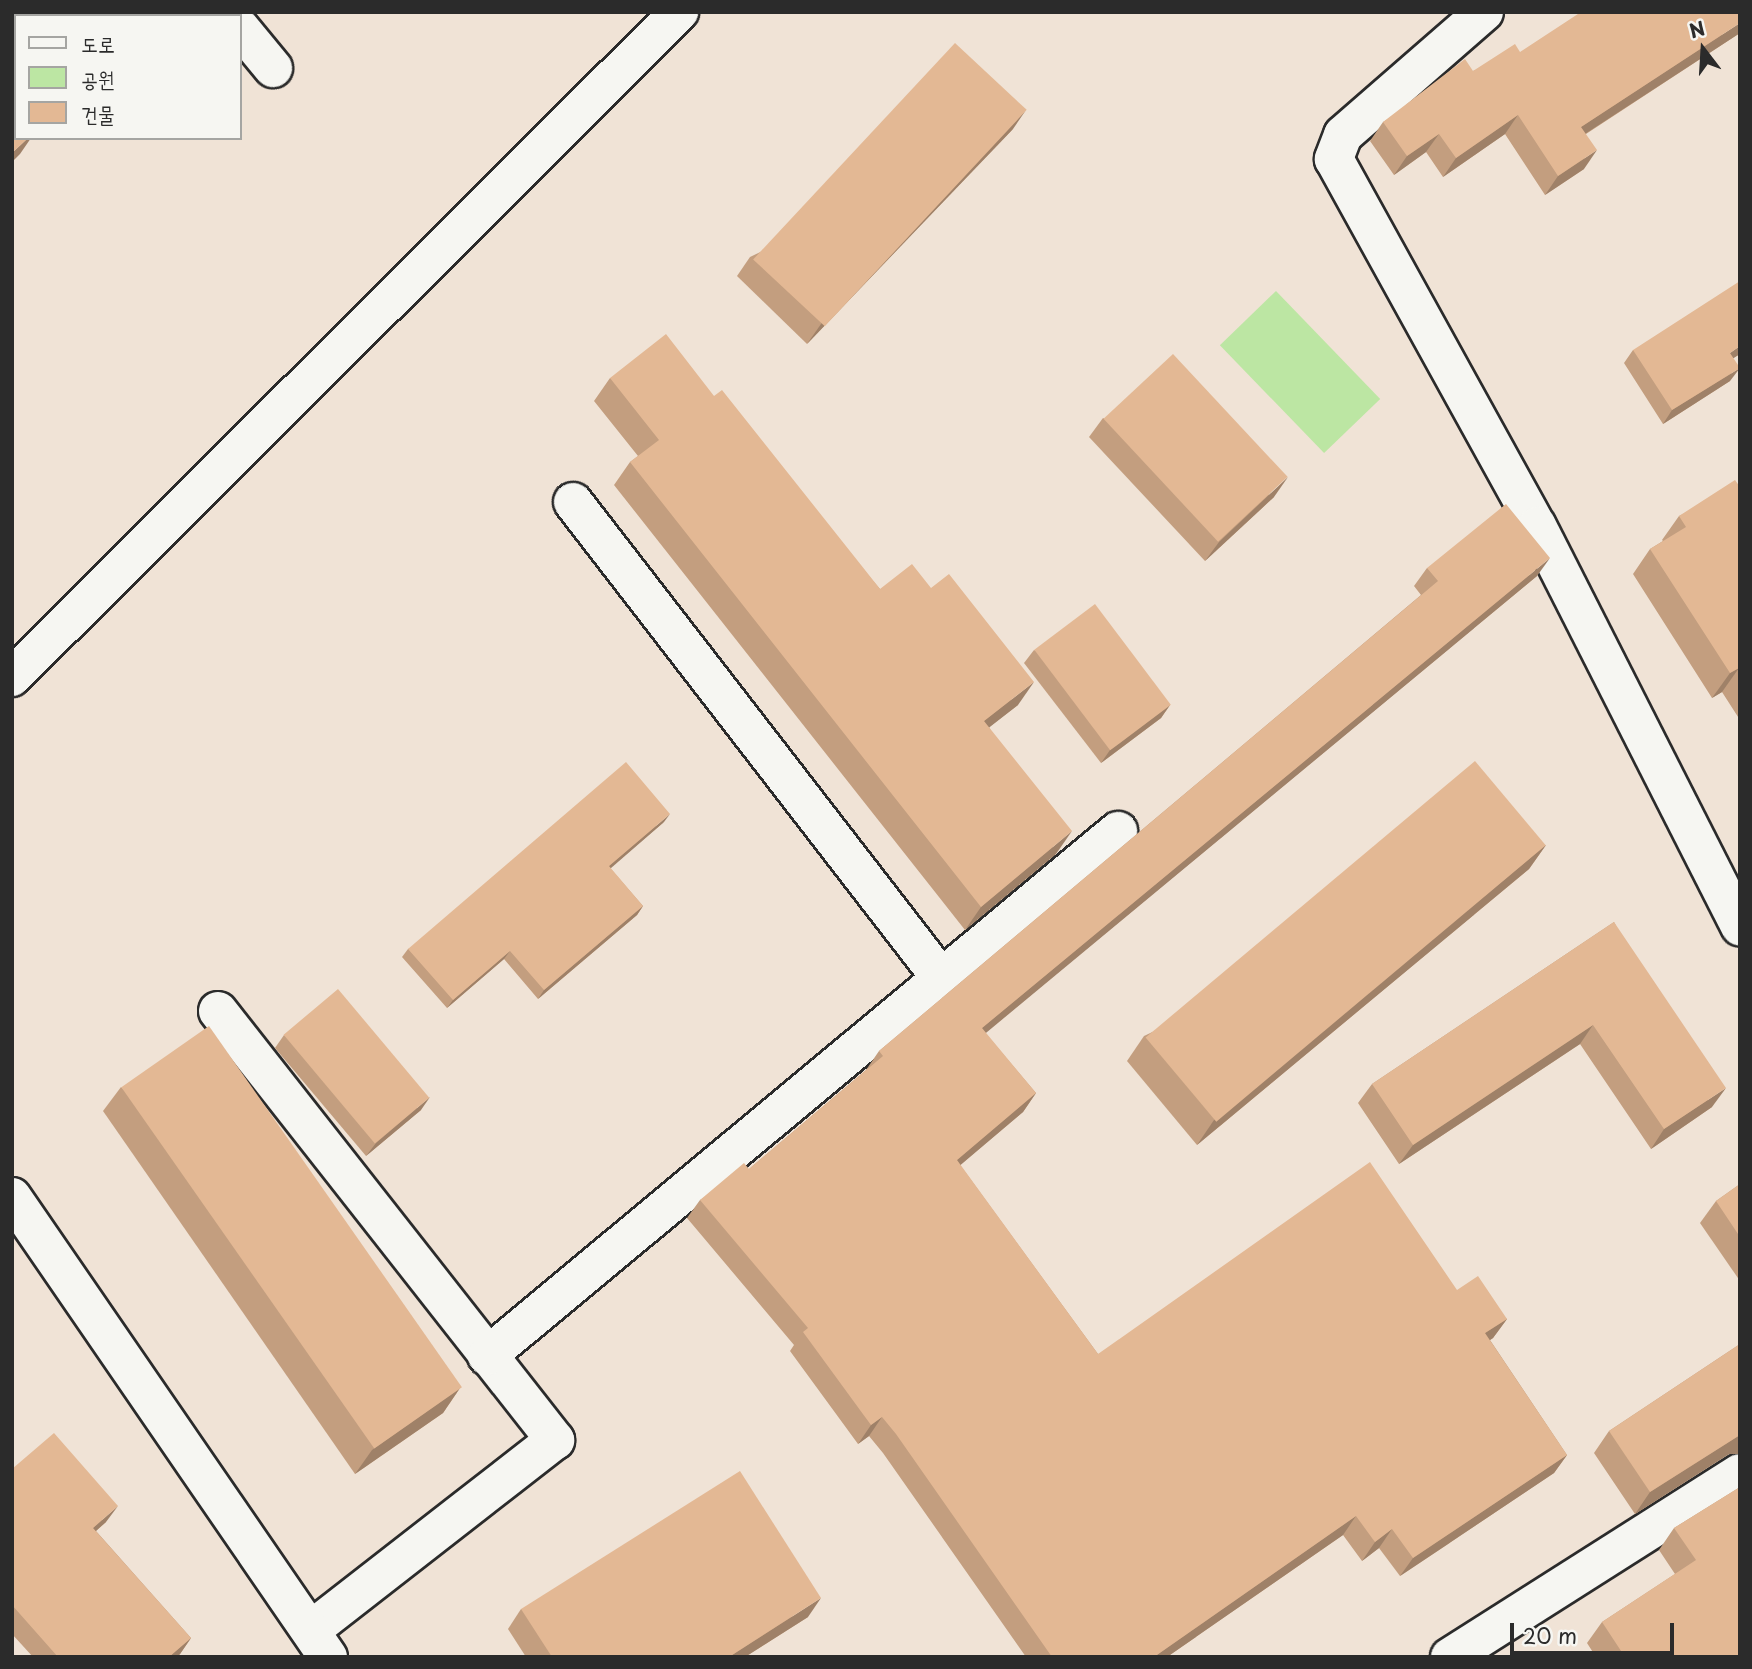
<!DOCTYPE html>
<meta charset="utf-8">
<style>
body{margin:0}
#map{position:relative;width:1752px;height:1669px;overflow:hidden;background:#f0e3d6;font-family:"Playpen Sans","Poor Story",sans-serif}
div>[style]{position:absolute}
.green>*{inset:0;background:#bce6a3;transform-origin:0 0}
.roads{filter:drop-shadow(2px 0 #2b2b2b) drop-shadow(-2px 0 #2b2b2b) drop-shadow(0 2px #2b2b2b) drop-shadow(0 -2px #2b2b2b)}
.street>*{height:38px;margin:-19px;padding:0 19px;transform-origin:19px;border-radius:19px;background:#f6f6f2}
.secondary>*{height:38px;margin:-19px;padding:0 19px;transform-origin:19px;border-radius:19px;background:#f6f6f2}
.wall>*{inset:0;background:#c39e7f}
.shaded-wall>*{inset:0;background:#9f8168}
.building>*{inset:0;background:#e3b894;transform-origin:0 0}
span{translate:-50% -50%;white-space:nowrap;text-align:center;line-height:1.15;-webkit-text-stroke:7px #f6f6f2;paint-order:stroke}
.frame{position:absolute;inset:0;border:14px solid #2b2b2b;pointer-events:none}
.legend{position:absolute;left:14px;top:14px;width:228px;height:126px;box-sizing:border-box;background:#f6f6f2;border:2px solid #a5a5a2;margin:0;padding:9px 12px;list-style:none;font-size:21px;color:#2b2b2b}
.legend li{display:flex;align-items:center;gap:14px;height:35px}
.legend b{width:35px;border:2px solid #a5a5a2}
.north{position:absolute;left:1668px;top:14px;width:70px;height:70px;-webkit-text-stroke:5px #f6f6f2;paint-order:stroke;rotate:343deg;font-size:19px;font-weight:700;line-height:28px;text-align:center;color:#2b2b2b}
.north::after{content:'';display:block;margin:auto;width:24px;height:32px;background:#2b2b2b;clip-path:polygon(50% 0,100% 100%,50% 72%,0 100%)}
.scale{position:absolute;left:1510px;top:1623px;width:164px;height:32px;box-sizing:border-box;border:4px solid #2b2b2b;border-top:0;padding-left:9px;font-size:21px;line-height:24px;white-space:nowrap;color:#2b2b2b;-webkit-text-stroke:5px #f6f6f2;paint-order:stroke}
</style>
<div id="map">
<div class="green">
<div style="left:1276px;top:291px;width:150px;height:78px;rotate:46deg"></div>
</div>
<div class="roads">
<div class="street">
<div style="left:1484px;top:12px;width:187px;rotate:138.9deg"></div>
<div style="left:1343px;top:135px;width:26px;rotate:111deg"></div>
<div style="left:1334px;top:159px;width:419px;rotate:61.1deg"></div>
<div style="left:1537px;top:526px;width:449px;rotate:63.1deg"></div>
<div style="left:240px;top:28px;width:52px;rotate:50.5deg"></div>
<div style="left:573px;top:502px;width:602px;rotate:52.29deg"></div>
<div style="left:218px;top:1011px;width:546px;rotate:51.85deg"></div>
<div style="left:555px;top:1440px;width:308px;rotate:142.1deg"></div>
<div style="left:12px;top:1197px;width:558px;rotate:55.51deg"></div>
<div style="left:487px;top:1356px;width:821px;rotate:-39.76deg"></div>
<div style="left:1450px;top:1657px;width:343px;rotate:-32.4deg"></div>
</div>
<div class="secondary">
<div style="left:12px;top:677px;width:942px;rotate:-44.91deg"></div>
</div>
</div>
<div class="wall">
<div style="clip-path:polygon(1740px 33px,1586px 134px,1584px 169px,1545px 195px,1505px 134px,1443px 177px,1426px 152px,1394px 175px,1370px 141px,1383px 122px,1473px 71px,1520px 52px)"></div>
<div style="clip-path:polygon(1013px 129px,807px 344px,737px 276px,750px 257px)"></div>
<div style="clip-path:polygon(1633px 350px,1740px 354px,1733px 358px,1730px 381px,1663px 424px,1624px 363px)"></div>
<div style="clip-path:polygon(610px 378px,714px 396px,880px 589px,1018px 705px,989px 727px,1056px 854px,965px 930px,614px 485px,630px 462px,638px 456px,594px 401px)"></div>
<div style="clip-path:polygon(1103px 418px,1274px 497px,1205px 561px,1089px 437px)"></div>
<div style="clip-path:polygon(1740px 487px,1740px 720px,1722px 692px,1712px 698px,1633px 574px,1650px 549px,1663px 541px,1662px 540px,1679px 516px)"></div>
<div style="clip-path:polygon(1427px 568px,1537px 576px,985px 1033px,1036px 1093px,1023px 1112px,960px 1165px,1098px 1354px,1457px 1290px,1507px 1319px,1493px 1338px,1490px 1340px,1567px 1455px,1554px 1473px,1400px 1576px,1379px 1548px,1362px 1561px,1343px 1535px,1167px 1657px,1026px 1657px,883px 1453px,869px 1436px,858px 1444px,790px 1351px,794px 1345px,687px 1218px,700px 1200px,749px 1169px,866px 1070px,879px 1051px,1421px 595px,1414px 586px)"></div>
<div style="clip-path:polygon(1034px 650px,1170px 705px,1161px 718px,1101px 763px,1024px 663px)"></div>
<div style="clip-path:polygon(664px 822px,610px 868px,643px 906px,637px 915px,538px 999px,504px 959px,447px 1008px,402px 957px,408px 949px)"></div>
<div style="clip-path:polygon(1546px 845px,1529px 869px,1197px 1145px,1127px 1061px,1144px 1036px)"></div>
<div style="clip-path:polygon(1614px 922px,1712px 1107px,1651px 1149px,1580px 1044px,1399px 1164px,1358px 1103px,1372px 1084px)"></div>
<div style="clip-path:polygon(284px 1035px,421px 1110px,366px 1156px,275px 1048px)"></div>
<div style="clip-path:polygon(121px 1087px,460px 1388px,443px 1413px,355px 1474px,103px 1111px)"></div>
<div style="clip-path:polygon(1740px 1184px,1740px 1281px,1700px 1223px,1716px 1201px)"></div>
<div style="clip-path:polygon(1740px 1344px,1740px 1454px,1729px 1454px,1635px 1514px,1594px 1453px,1609px 1431px)"></div>
<div style="clip-path:polygon(12px 1469px,106px 1522px,96px 1531px,191px 1638px,180px 1654px,177px 1657px,33px 1657px,12px 1634px)"></div>
<div style="clip-path:polygon(1740px 1487px,1740px 1657px,1596px 1657px,1587px 1643px,1602px 1622px,1675px 1574px,1659px 1550px,1674px 1528px)"></div>
<div style="clip-path:polygon(521px 1609px,808px 1617px,745px 1657px,526px 1657px,508px 1629px)"></div>
</div>
<div class="shaded-wall">
<div style="clip-path:polygon(1740px 23px,1740px 33px,1568px 145px,1581px 127px)"></div>
<div style="clip-path:polygon(1026px 110px,1013px 129px,807px 344px,821px 324px)"></div>
<div style="clip-path:polygon(1518px 115px,1505px 134px,1443px 177px,1456px 158px)"></div>
<div style="clip-path:polygon(1439px 134px,1426px 152px,1394px 175px,1407px 156px)"></div>
<div style="clip-path:polygon(28px 138px,31px 138px,20px 154px,12px 162px,12px 153px)"></div>
<div style="clip-path:polygon(1597px 150px,1584px 169px,1545px 195px,1558px 176px)"></div>
<div style="clip-path:polygon(1740px 346px,1740px 354px,1721px 366px,1730px 353px)"></div>
<div style="clip-path:polygon(1740px 368px,1730px 381px,1663px 424px,1672px 410px)"></div>
<div style="clip-path:polygon(1288px 477px,1274px 497px,1205px 561px,1219px 542px)"></div>
<div style="clip-path:polygon(1550px 558px,1537px 576px,969px 1047px,982px 1028px)"></div>
<div style="clip-path:polygon(1739px 668px,1722px 692px,1712px 698px,1730px 673px)"></div>
<div style="clip-path:polygon(1034px 682px,1018px 705px,968px 744px,984px 721px)"></div>
<div style="clip-path:polygon(1170px 705px,1161px 718px,1101px 763px,1110px 750px)"></div>
<div style="clip-path:polygon(670px 814px,664px 822px,603px 875px,609px 866px)"></div>
<div style="clip-path:polygon(1072px 831px,1056px 854px,965px 930px,981px 907px)"></div>
<div style="clip-path:polygon(1546px 845px,1529px 869px,1197px 1145px,1214px 1120px)"></div>
<div style="clip-path:polygon(643px 906px,637px 915px,538px 999px,544px 990px)"></div>
<div style="clip-path:polygon(510px 951px,504px 959px,447px 1008px,453px 1000px)"></div>
<div style="clip-path:polygon(1593px 1025px,1580px 1044px,1399px 1164px,1413px 1145px)"></div>
<div style="clip-path:polygon(1726px 1088px,1712px 1107px,1651px 1149px,1664px 1129px)"></div>
<div style="clip-path:polygon(1036px 1093px,1023px 1112px,944px 1179px,957px 1160px)"></div>
<div style="clip-path:polygon(430px 1097px,421px 1110px,366px 1156px,376px 1143px)"></div>
<div style="clip-path:polygon(1507px 1319px,1493px 1338px,1472px 1352px,1485px 1333px)"></div>
<div style="clip-path:polygon(460px 1388px,443px 1413px,355px 1474px,372px 1450px)"></div>
<div style="clip-path:polygon(882px 1417px,869px 1436px,858px 1444px,871px 1425px)"></div>
<div style="clip-path:polygon(1740px 1435px,1740px 1454px,1729px 1454px,1635px 1514px,1650px 1492px)"></div>
<div style="clip-path:polygon(1567px 1455px,1554px 1473px,1400px 1576px,1413px 1558px)"></div>
<div style="clip-path:polygon(118px 1506px,106px 1522px,81px 1544px,93px 1528px)"></div>
<div style="clip-path:polygon(1356px 1516px,1343px 1535px,1167px 1657px,1154px 1657px)"></div>
<div style="clip-path:polygon(1392px 1529px,1379px 1548px,1362px 1561px,1375px 1542px)"></div>
<div style="clip-path:polygon(821px 1598px,808px 1617px,745px 1657px,729px 1657px)"></div>
<div style="clip-path:polygon(191px 1638px,180px 1654px,177px 1657px,169px 1657px)"></div>
</div>
<div class="building">
<div style="clip-path:polygon(1581px 12px,1740px 12px,1740px 23px,1581px 127px,1597px 150px,1558px 176px,1518px 115px,1456px 158px,1439px 134px,1407px 156px,1383px 122px,1465px 59px,1473px 71px,1515px 44px,1520px 52px)"></div>
<div style="left:955px;top:43px;width:98px;height:296px;rotate:43deg"></div>
<div style="clip-path:polygon(12px 56px,16px 59px,16px 138px,28px 138px,12px 153px)"></div>
<div style="clip-path:polygon(1740px 281px,1740px 346px,1730px 353px,1740px 368px,1672px 410px,1633px 350px)"></div>
<div style="clip-path:polygon(666px 334px,714px 396px,722px 390px,880px 589px,912px 564px,931px 588px,949px 574px,1034px 682px,984px 721px,1072px 831px,981px 907px,630px 462px,659px 440px,610px 378px)"></div>
<div style="left:1173px;top:354px;width:168px;height:95px;rotate:47deg"></div>
<div style="clip-path:polygon(1735px 480px,1740px 487px,1740px 669px,1739px 668px,1730px 673px,1650px 549px,1686px 527px,1679px 516px)"></div>
<div style="clip-path:polygon(1506px 504px,1550px 558px,982px 1028px,1036px 1093px,957px 1160px,1098px 1354px,1370px 1162px,1457px 1290px,1478px 1276px,1507px 1319px,1485px 1333px,1567px 1455px,1413px 1558px,1392px 1529px,1375px 1542px,1356px 1516px,1154px 1657px,1052px 1657px,896px 1434px,882px 1417px,871px 1425px,803px 1332px,808px 1328px,700px 1200px,744px 1163px,749px 1169px,883px 1056px,879px 1051px,1438px 581px,1427px 568px)"></div>
<div style="left:1095px;top:604px;width:126px;height:76px;rotate:53deg"></div>
<div style="left:1475px;top:761px;width:110px;height:430px;rotate:50deg"></div>
<div style="clip-path:polygon(626px 762px,670px 814px,609px 866px,643px 906px,544px 990px,510px 951px,453px 1000px,408px 949px)"></div>
<div style="clip-path:polygon(1614px 922px,1726px 1088px,1664px 1129px,1593px 1025px,1413px 1145px,1372px 1084px)"></div>
<div style="left:338px;top:989px;width:142px;height:71px;rotate:50deg"></div>
<div style="left:209px;top:1026px;width:441px;height:107px;rotate:55deg"></div>
<div style="clip-path:polygon(1740px 1184px,1740px 1237px,1716px 1201px)"></div>
<div style="clip-path:polygon(1740px 1344px,1740px 1435px,1650px 1492px,1609px 1431px)"></div>
<div style="clip-path:polygon(54px 1433px,118px 1506px,93px 1528px,191px 1638px,169px 1657px,58px 1657px,12px 1605px,12px 1469px)"></div>
<div style="clip-path:polygon(740px 1471px,821px 1598px,729px 1657px,552px 1657px,521px 1609px)"></div>
<div style="clip-path:polygon(1740px 1487px,1740px 1657px,1625px 1657px,1602px 1622px,1696px 1560px,1674px 1528px)"></div>
</div>
<div class="frame"></div>
<ul class="legend">
<li><b style="height:9px;background:#f6f6f2"></b>도로</li>
<li><b style="height:19px;background:#bce6a3"></b>공원</li>
<li><b style="height:19px;background:#e3b894"></b>건물</li>
</ul>
<div class="north">N</div>
<div class="scale">20 m</div>
</div>
